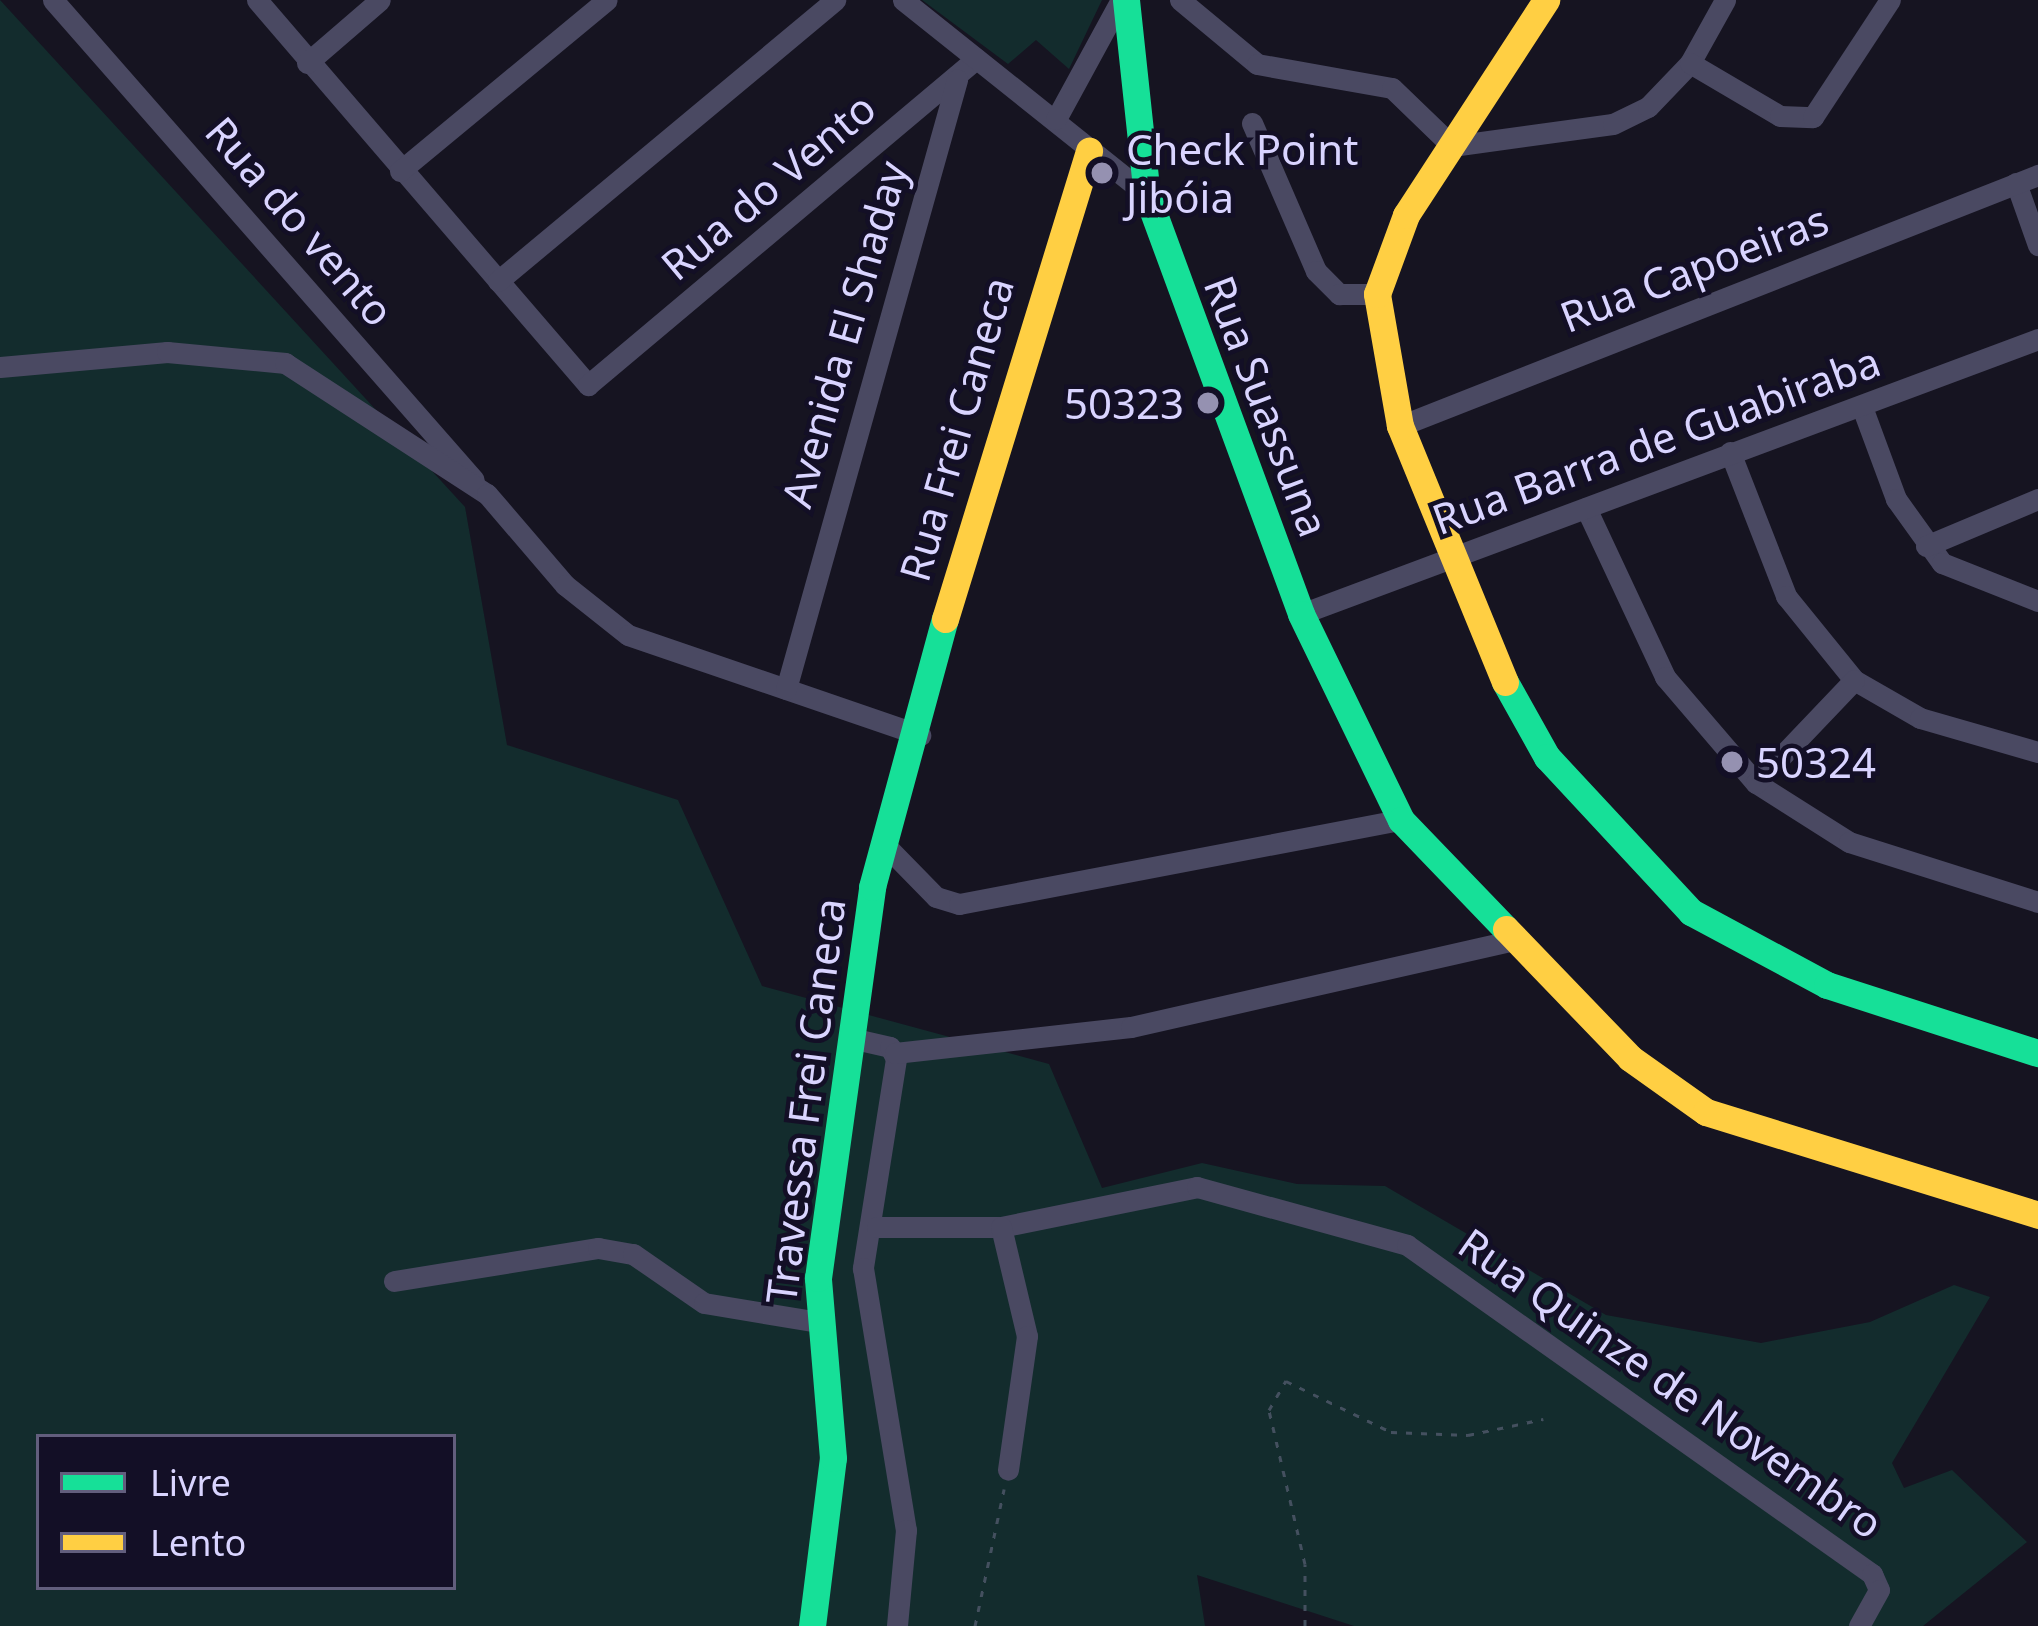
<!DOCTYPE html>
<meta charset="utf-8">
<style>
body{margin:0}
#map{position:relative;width:2038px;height:1626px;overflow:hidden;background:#161421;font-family:"Noto Sans",sans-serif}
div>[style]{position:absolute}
.green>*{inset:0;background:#132c2d}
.path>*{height:3px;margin-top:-1.5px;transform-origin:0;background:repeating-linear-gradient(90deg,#44505f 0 6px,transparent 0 15px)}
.street>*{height:21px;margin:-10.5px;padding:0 10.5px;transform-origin:10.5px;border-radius:10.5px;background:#4a4962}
.fast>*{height:27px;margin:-13.5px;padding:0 13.5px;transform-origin:13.5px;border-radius:13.5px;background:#16e098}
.slow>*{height:27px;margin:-13.5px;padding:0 13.5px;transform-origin:13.5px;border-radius:13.5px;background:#ffcf43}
.dots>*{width:33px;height:33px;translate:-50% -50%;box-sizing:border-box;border:6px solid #130f26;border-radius:50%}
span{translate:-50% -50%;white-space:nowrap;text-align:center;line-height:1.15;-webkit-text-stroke:9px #130f26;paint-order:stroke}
.poi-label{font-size:42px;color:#d9d4ff}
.left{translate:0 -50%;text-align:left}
.right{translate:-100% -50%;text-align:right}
.street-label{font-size:42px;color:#d9d4ff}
.legend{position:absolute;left:36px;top:1434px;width:420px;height:156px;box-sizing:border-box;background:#130f26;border:3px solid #625e7d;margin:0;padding:15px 21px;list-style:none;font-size:36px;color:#d9d4ff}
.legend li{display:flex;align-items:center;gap:24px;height:60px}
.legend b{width:60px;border:3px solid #625e7d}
</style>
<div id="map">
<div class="green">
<div style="clip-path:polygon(evenodd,0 0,465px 507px,507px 745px,678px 800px,762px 986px,1049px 1064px,1102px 1188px,1202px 1163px,1297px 1184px,1385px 1186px,1606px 1315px,1761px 1343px,1870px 1322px,1954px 1285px,1990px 1297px,1892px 1463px,1904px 1488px,1952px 1470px,2027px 1542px,1923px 1626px,1354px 1626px,1197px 1575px,1205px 1626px,0 1626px,0 0,39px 1437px,453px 1437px,453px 1587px,39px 1587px,39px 1437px)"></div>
<div style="clip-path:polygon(922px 0,1102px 0,1069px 69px,1036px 40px,1008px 64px)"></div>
</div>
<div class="path">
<div style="left:975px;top:1626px;width:140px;rotate:-78deg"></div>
<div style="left:1305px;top:1626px;width:62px;rotate:-90deg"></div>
<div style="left:1305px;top:1564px;width:158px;rotate:-103.2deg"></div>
<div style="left:1269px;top:1410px;width:34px;rotate:-60deg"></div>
<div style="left:1286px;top:1381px;width:117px;rotate:25.9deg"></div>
<div style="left:1391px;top:1432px;width:77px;rotate:2.2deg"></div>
<div style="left:1468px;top:1435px;width:77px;rotate:-12deg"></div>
</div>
<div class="street">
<div style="left:53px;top:0;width:638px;rotate:48.75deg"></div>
<div style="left:257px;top:0;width:508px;rotate:49.31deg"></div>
<div style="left:588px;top:385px;width:507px;rotate:-40.04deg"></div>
<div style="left:903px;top:0;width:312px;rotate:38.6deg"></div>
<div style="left:1180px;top:0;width:100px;rotate:39.7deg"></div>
<div style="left:1257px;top:64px;width:137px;rotate:10.1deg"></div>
<div style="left:1392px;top:88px;width:83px;rotate:44deg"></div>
<div style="left:1452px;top:146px;width:162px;rotate:-7.8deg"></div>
<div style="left:1613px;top:124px;width:39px;rotate:-26deg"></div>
<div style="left:1648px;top:107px;width:61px;rotate:-46.3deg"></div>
<div style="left:1690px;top:63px;width:72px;rotate:-60.9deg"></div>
<div style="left:307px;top:63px;width:96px;rotate:-40.8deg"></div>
<div style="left:1690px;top:63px;width:104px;rotate:30.5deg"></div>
<div style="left:1780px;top:116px;width:33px;rotate:2deg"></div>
<div style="left:1813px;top:117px;width:140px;rotate:-56.7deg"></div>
<div style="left:1056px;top:119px;width:136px;rotate:-61.4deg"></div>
<div style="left:1252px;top:123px;width:161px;rotate:66.6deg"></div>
<div style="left:1316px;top:271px;width:33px;rotate:45deg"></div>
<div style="left:1339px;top:294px;width:38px"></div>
<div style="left:400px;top:171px;width:268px;rotate:-39.6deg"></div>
<div style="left:2016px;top:183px;width:66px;rotate:70.5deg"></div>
<div style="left:498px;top:281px;width:439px;rotate:-39.8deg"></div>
<div style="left:0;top:367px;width:168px;rotate:-5.1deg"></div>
<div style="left:167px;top:352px;width:119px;rotate:5.3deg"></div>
<div style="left:285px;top:363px;width:241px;rotate:33deg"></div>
<div style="left:487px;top:494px;width:120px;rotate:49.4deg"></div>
<div style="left:565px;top:585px;width:80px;rotate:38.4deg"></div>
<div style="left:628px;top:635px;width:309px;rotate:18.9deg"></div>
<div style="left:1862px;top:407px;width:98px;rotate:69.7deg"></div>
<div style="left:1896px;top:499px;width:79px;rotate:54.3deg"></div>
<div style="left:1942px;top:563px;width:103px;rotate:21.6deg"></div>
<div style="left:1400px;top:426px;width:686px;rotate:-21.48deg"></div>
<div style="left:1730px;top:452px;width:155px;rotate:68.7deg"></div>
<div style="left:1786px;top:596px;width:108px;rotate:51deg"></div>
<div style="left:1854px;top:680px;width:76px;rotate:29.9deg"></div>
<div style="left:1920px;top:718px;width:123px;rotate:16.1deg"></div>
<div style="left:1586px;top:508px;width:187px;rotate:64.9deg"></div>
<div style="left:1665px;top:677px;width:140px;rotate:49.4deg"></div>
<div style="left:1756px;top:783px;width:110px;rotate:32.4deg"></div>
<div style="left:1849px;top:842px;width:198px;rotate:17.6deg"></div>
<div style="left:1926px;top:546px;width:121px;rotate:-22.8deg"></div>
<div style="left:1301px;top:614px;width:787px;rotate:-20.46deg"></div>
<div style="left:786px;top:689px;width:633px;rotate:-74.32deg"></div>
<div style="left:1756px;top:783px;width:142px;rotate:-46.4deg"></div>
<div style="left:886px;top:846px;width:71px;rotate:45.6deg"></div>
<div style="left:936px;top:897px;width:24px;rotate:17deg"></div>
<div style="left:959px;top:904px;width:450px;rotate:-10.8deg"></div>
<div style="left:855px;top:1039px;width:36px;rotate:13deg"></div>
<div style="left:890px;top:1047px;width:13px;rotate:63deg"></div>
<div style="left:896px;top:1059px;width:212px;rotate:99deg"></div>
<div style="left:863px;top:1268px;width:266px;rotate:80.7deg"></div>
<div style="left:906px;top:1530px;width:96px;rotate:95.4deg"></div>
<div style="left:895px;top:1053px;width:237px;rotate:-6.3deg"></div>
<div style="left:1131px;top:1027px;width:392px;rotate:-12.8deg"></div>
<div style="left:877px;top:1227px;width:124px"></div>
<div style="left:1001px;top:1227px;width:200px;rotate:-11.5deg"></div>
<div style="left:1197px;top:1187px;width:218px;rotate:15.4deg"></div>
<div style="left:1407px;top:1245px;width:570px;rotate:35.28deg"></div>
<div style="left:1872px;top:1574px;width:17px;rotate:66deg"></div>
<div style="left:1879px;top:1590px;width:41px;rotate:119.1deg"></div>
<div style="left:1001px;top:1227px;width:112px;rotate:76.6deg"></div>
<div style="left:1027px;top:1336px;width:135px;rotate:98.1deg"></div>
<div style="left:394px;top:1281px;width:207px;rotate:-9.2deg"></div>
<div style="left:598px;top:1248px;width:36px;rotate:10deg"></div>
<div style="left:633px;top:1254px;width:86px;rotate:34.6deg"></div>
<div style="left:704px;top:1303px;width:117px;rotate:9.4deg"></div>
</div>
<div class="fast">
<div style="left:1126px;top:0;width:196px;rotate:83.9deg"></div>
<div style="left:1147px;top:195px;width:446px;rotate:69.8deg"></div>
<div style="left:1301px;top:614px;width:229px;rotate:64.1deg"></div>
<div style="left:1401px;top:820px;width:151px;rotate:46.1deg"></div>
<div style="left:1505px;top:682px;width:86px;rotate:60.8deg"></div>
<div style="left:1547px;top:757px;width:212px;rotate:47.1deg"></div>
<div style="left:1691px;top:912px;width:154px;rotate:28.2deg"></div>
<div style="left:1827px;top:985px;width:222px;rotate:17.9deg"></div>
<div style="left:812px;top:1626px;width:169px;rotate:-82.9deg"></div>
<div style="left:833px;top:1458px;width:181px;rotate:-94.8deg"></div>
<div style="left:818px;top:1278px;width:395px;rotate:-82.1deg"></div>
<div style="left:872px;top:887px;width:278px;rotate:-74.8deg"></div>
</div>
<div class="slow">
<div style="left:945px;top:619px;width:490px;rotate:-72.9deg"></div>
<div style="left:1505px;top:682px;width:277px;rotate:-112.3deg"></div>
<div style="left:1400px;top:426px;width:134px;rotate:-99.9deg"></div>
<div style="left:1377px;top:294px;width:84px;rotate:-69.8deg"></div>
<div style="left:1406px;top:215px;width:257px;rotate:-56.9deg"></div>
<div style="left:1506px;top:929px;width:179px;rotate:46.1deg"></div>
<div style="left:1630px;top:1058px;width:93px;rotate:35.4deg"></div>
<div style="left:1706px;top:1112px;width:348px;rotate:17.2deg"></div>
</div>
<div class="dots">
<div style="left:1102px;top:173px;background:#9591b1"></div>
<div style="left:1208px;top:403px;background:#9591b1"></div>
<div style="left:1732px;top:762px;background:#9591b1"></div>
</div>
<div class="poi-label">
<span class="left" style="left:1126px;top:173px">Check Point<br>Jibóia</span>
<span class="right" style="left:1184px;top:403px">50323</span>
<span class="left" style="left:1756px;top:762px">50324</span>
</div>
<div class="street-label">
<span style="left:768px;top:186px;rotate:-40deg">Rua do Vento</span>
<span style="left:300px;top:221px;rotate:49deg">Rua do vento</span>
<span style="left:1694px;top:268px;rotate:-21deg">Rua Capoeiras</span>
<span style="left:844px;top:334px;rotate:-74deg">Avenida El Shaday</span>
<span style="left:1267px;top:406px;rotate:69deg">Rua Suassuna</span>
<span style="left:956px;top:429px;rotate:-74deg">Rua Frei Caneca</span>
<span style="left:1656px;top:440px;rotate:-20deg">Rua Barra de Guabiraba</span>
<span style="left:805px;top:1101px;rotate:-83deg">Travessa Frei Caneca</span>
<span style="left:1671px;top:1383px;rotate:35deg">Rua Quinze de Novembro</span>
</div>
<ul class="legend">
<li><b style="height:15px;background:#16e098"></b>Livre</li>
<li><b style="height:15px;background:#ffcf43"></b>Lento</li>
</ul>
</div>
